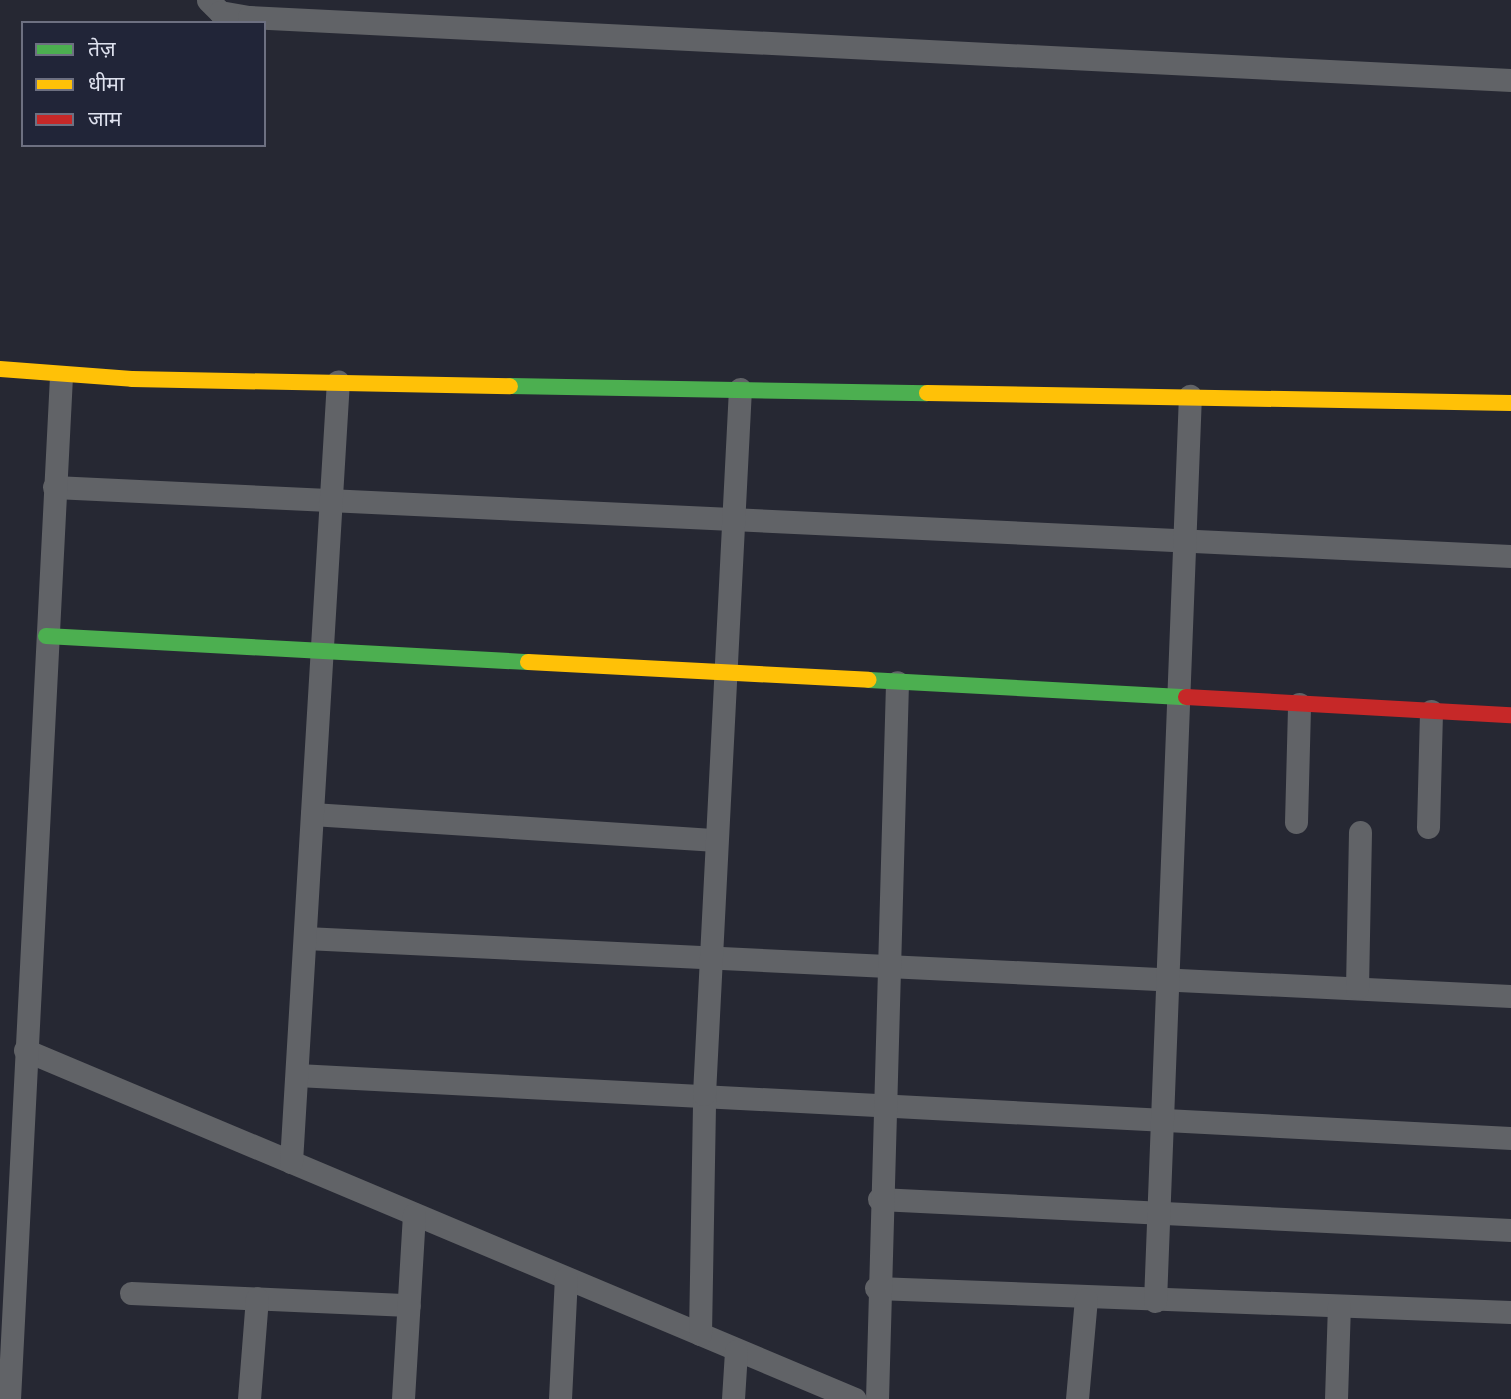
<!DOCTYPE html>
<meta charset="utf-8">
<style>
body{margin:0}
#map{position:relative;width:1511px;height:1399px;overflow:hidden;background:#262833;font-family:"Source Sans 3","Noto Sans Devanagari",sans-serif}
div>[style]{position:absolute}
.street>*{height:23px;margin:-11.5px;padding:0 11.5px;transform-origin:11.5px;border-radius:11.5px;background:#616367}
.fast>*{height:16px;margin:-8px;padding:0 8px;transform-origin:8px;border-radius:8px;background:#4caf50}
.slow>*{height:16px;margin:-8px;padding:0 8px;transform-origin:8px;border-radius:8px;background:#ffc107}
.jam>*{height:16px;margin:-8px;padding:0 8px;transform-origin:8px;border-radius:8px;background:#c62828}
span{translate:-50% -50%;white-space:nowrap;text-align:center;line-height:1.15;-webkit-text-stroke:5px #212538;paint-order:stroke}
.legend{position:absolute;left:21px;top:21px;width:245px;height:126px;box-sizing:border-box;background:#212538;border:2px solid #6d7081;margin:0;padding:9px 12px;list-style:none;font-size:21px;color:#dee1ee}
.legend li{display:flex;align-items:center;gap:14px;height:35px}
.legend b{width:35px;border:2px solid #6d7081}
</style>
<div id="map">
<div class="street">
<div style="left:208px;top:0;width:17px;rotate:45deg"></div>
<div style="left:220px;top:12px;width:29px;rotate:10deg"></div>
<div style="left:249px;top:17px;width:1264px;rotate:2.86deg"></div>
<div style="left:54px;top:487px;width:1459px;rotate:2.71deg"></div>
<div style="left:312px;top:814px;width:405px;rotate:3.7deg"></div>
<div style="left:1296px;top:822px;width:118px;rotate:-88.5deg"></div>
<div style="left:1428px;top:827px;width:116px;rotate:-88.5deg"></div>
<div style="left:305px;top:938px;width:1207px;rotate:2.75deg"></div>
<div style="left:1357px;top:988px;width:156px;rotate:-88.9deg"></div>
<div style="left:25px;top:1050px;width:900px;rotate:22.81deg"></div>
<div style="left:297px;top:1075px;width:1216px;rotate:2.97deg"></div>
<div style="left:291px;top:1162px;width:782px;rotate:-86.56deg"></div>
<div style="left:879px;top:1199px;width:633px;rotate:2.81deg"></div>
<div style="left:876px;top:1288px;width:635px;rotate:2.16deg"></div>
<div style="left:131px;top:1293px;width:278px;rotate:2.5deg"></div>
<div style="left:1155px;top:1301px;width:906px;rotate:-87.79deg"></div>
<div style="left:700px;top:1334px;width:240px;rotate:-89deg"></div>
<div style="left:704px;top:1094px;width:706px;rotate:-87.08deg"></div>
<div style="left:9px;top:1399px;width:1023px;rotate:-87.09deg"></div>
<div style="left:249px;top:1399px;width:101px;rotate:-85.5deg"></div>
<div style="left:403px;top:1399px;width:185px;rotate:-86.6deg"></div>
<div style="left:560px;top:1399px;width:121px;rotate:-87.2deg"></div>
<div style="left:733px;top:1399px;width:48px;rotate:-86.4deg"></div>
<div style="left:877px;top:1399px;width:717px;rotate:-88.4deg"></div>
<div style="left:1077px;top:1399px;width:100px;rotate:-84.9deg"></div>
<div style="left:1336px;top:1399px;width:93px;rotate:-88.2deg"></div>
</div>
<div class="fast">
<div style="left:510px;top:386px;width:417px;rotate:1deg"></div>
<div style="left:46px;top:636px;width:483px;rotate:3.1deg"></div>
<div style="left:869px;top:680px;width:317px;rotate:3.1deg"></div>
</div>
<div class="slow">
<div style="left:0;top:369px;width:132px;rotate:4.3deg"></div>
<div style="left:132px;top:379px;width:378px;rotate:1.1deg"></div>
<div style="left:927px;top:393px;width:584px;rotate:0.98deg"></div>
<div style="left:528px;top:662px;width:341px;rotate:3deg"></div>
</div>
<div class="jam">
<div style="left:1186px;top:697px;width:325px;rotate:3.2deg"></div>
</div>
<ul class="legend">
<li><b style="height:9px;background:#4caf50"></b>तेज़</li>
<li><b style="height:9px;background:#ffc107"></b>धीमा</li>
<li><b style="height:9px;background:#c62828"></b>जाम</li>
</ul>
</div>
